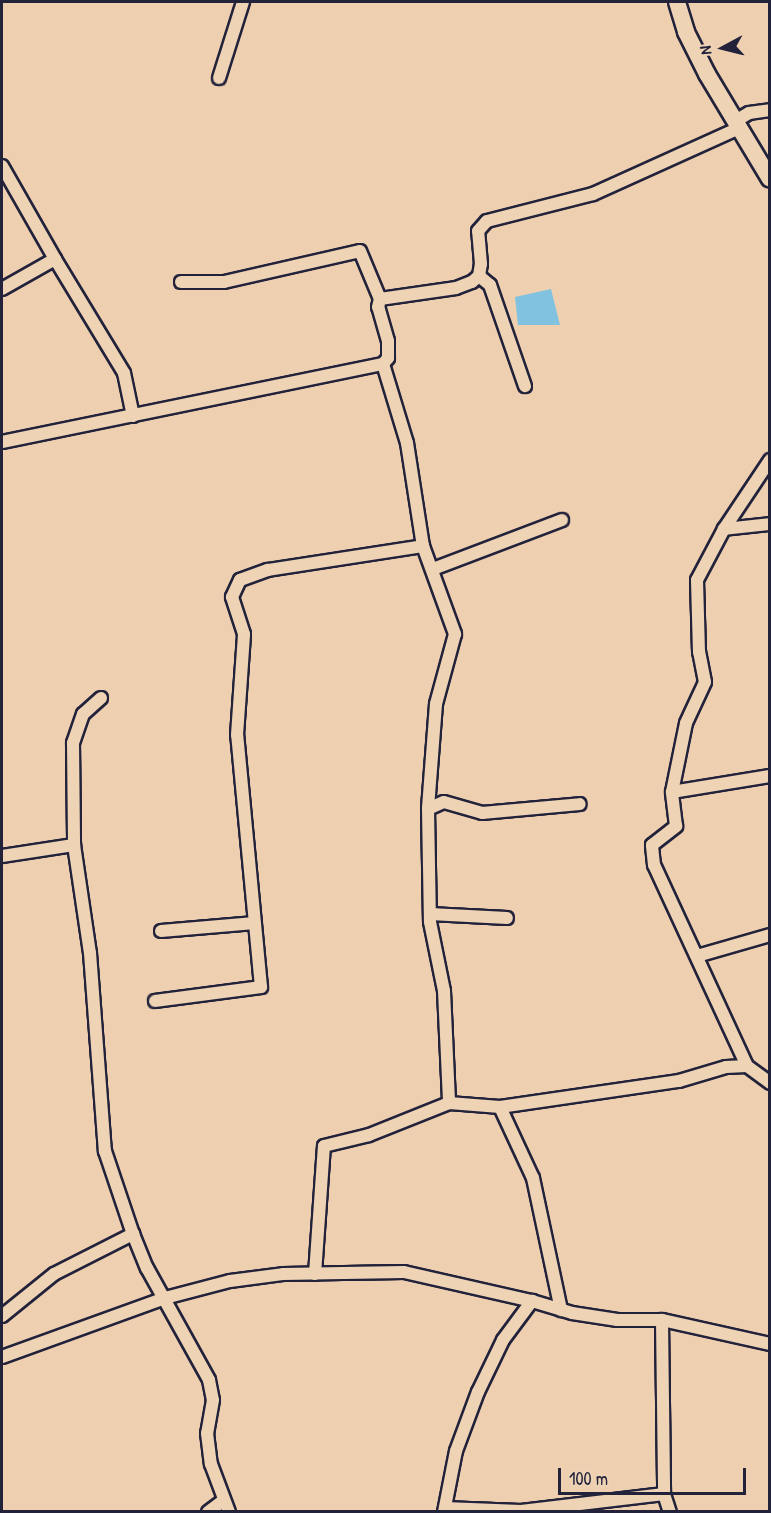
<!DOCTYPE html>
<style>
body{margin:0}
#map{position:relative;width:771px;height:1513px;overflow:hidden;background:#eecfb0;font-family:"Patrick Hand",sans-serif}
div>[style]{position:absolute}
.water>*{inset:0;background:#81c2e1}
.roads{filter:drop-shadow(2px 0 #22223b) drop-shadow(-2px 0 #22223b) drop-shadow(0 2px #22223b) drop-shadow(0 -2px #22223b)}
.minor>*{height:12px;margin:-6px;padding:0 6px;transform-origin:6px;border-radius:6px;background:#eed3b5}
.major>*{height:16px;margin:-8px;padding:0 8px;transform-origin:8px;border-radius:8px;background:#eed3b5}
span{translate:-50% -50%;white-space:nowrap;text-align:center;line-height:1.15;-webkit-text-stroke:6px #eed3b5;paint-order:stroke}
.frame{position:absolute;inset:0;border:3px solid #22223b;pointer-events:none}
.north{position:absolute;left:693px;top:18px;width:60px;height:60px;-webkit-text-stroke:4px #eed3b5;paint-order:stroke;rotate:263deg;font-size:16px;font-weight:700;line-height:24px;text-align:center;color:#22223b}
.north::after{content:'';display:block;margin:auto;width:21px;height:27px;background:#22223b;clip-path:polygon(50% 0,100% 100%,50% 72%,0 100%)}
.scale{position:absolute;left:558px;top:1468px;width:188px;height:27px;box-sizing:border-box;border:3px solid #22223b;border-top:0;padding-left:8px;font-size:18px;line-height:21px;white-space:nowrap;color:#22223b;-webkit-text-stroke:4px #eed3b5;paint-order:stroke}
</style>
<div id="map">
<div class="water">
<div style="clip-path:polygon(551px 289px,560px 325px,518px 325px,515px 297px)"></div>
</div>
<div class="roads">
<div class="minor">
<div style="left:219px;top:78px;width:80px;rotate:-72.5deg"></div>
<div style="left:734px;top:122px;width:17px;rotate:-31deg"></div>
<div style="left:749px;top:113px;width:21px;rotate:-8deg"></div>
<div style="left:2px;top:166px;width:107px;rotate:60.3deg"></div>
<div style="left:55px;top:259px;width:61px;rotate:150.5deg"></div>
<div style="left:55px;top:259px;width:133px;rotate:58.8deg"></div>
<div style="left:124px;top:373px;width:44px;rotate:78.2deg"></div>
<div style="left:479px;top:276px;width:14px;rotate:39deg"></div>
<div style="left:490px;top:285px;width:107px;rotate:70.9deg"></div>
<div style="left:181px;top:282px;width:43px"></div>
<div style="left:224px;top:282px;width:139px;rotate:-12.8deg"></div>
<div style="left:360px;top:251px;width:52px;rotate:67.4deg"></div>
<div style="left:383px;top:364px;width:83px;rotate:73.1deg"></div>
<div style="left:407px;top:443px;width:104px;rotate:81.2deg"></div>
<div style="left:423px;top:546px;width:94px;rotate:70deg"></div>
<div style="left:455px;top:634px;width:73px;rotate:105.2deg"></div>
<div style="left:436px;top:704px;width:105px;rotate:94.4deg"></div>
<div style="left:428px;top:809px;width:113px;rotate:89deg"></div>
<div style="left:430px;top:922px;width:70px;rotate:78.5deg"></div>
<div style="left:444px;top:991px;width:112px;rotate:87.4deg"></div>
<div style="left:449px;top:1103px;width:51px;rotate:4.5deg"></div>
<div style="left:500px;top:1107px;width:78px;rotate:65.1deg"></div>
<div style="left:533px;top:1178px;width:135px;rotate:78deg"></div>
<div style="left:2px;top:442px;width:389px;rotate:-11.6deg"></div>
<div style="left:383px;top:364px;width:8px;rotate:-50deg"></div>
<div style="left:388px;top:358px;width:17px;rotate:-90deg"></div>
<div style="left:388px;top:341px;width:35px;rotate:-106deg"></div>
<div style="left:378px;top:307px;width:8px;rotate:-76deg"></div>
<div style="left:380px;top:299px;width:77px;rotate:-8.2deg"></div>
<div style="left:456px;top:288px;width:17px;rotate:-21deg"></div>
<div style="left:472px;top:282px;width:9px;rotate:-41deg"></div>
<div style="left:479px;top:276px;width:12px;rotate:-81deg"></div>
<div style="left:481px;top:264px;width:33px;rotate:-95deg"></div>
<div style="left:478px;top:231px;width:13px;rotate:-48deg"></div>
<div style="left:487px;top:221px;width:109px;rotate:-14.3deg"></div>
<div style="left:593px;top:194px;width:158px;rotate:-24.3deg"></div>
<div style="left:724px;top:529px;width:46px;rotate:-6.2deg"></div>
<div style="left:433px;top:569px;width:138px;rotate:-20.8deg"></div>
<div style="left:101px;top:698px;width:24px;rotate:138deg"></div>
<div style="left:83px;top:714px;width:31px;rotate:109deg"></div>
<div style="left:73px;top:743px;width:102px;rotate:89.4deg"></div>
<div style="left:74px;top:845px;width:109px;rotate:81.6deg"></div>
<div style="left:90px;top:953px;width:199px;rotate:85.7deg"></div>
<div style="left:105px;top:1151px;width:88px;rotate:71.4deg"></div>
<div style="left:672px;top:792px;width:70px;rotate:-78.5deg"></div>
<div style="left:686px;top:723px;width:45px;rotate:-65.1deg"></div>
<div style="left:705px;top:682px;width:31px;rotate:-101deg"></div>
<div style="left:699px;top:652px;width:72px;rotate:-91.6deg"></div>
<div style="left:697px;top:580px;width:58px;rotate:-62.1deg"></div>
<div style="left:724px;top:529px;width:83px;rotate:-56.3deg"></div>
<div style="left:428px;top:809px;width:17px;rotate:-24deg"></div>
<div style="left:444px;top:802px;width:40px;rotate:16deg"></div>
<div style="left:482px;top:813px;width:98px;rotate:-5.2deg"></div>
<div style="left:2px;top:856px;width:73px;rotate:-8.7deg"></div>
<div style="left:430px;top:914px;width:77px;rotate:3deg"></div>
<div style="left:161px;top:931px;width:94px;rotate:-4.9deg"></div>
<div style="left:697px;top:956px;width:76px;rotate:-16deg"></div>
<div style="left:155px;top:1001px;width:107px;rotate:-7.5deg"></div>
<div style="left:261px;top:987px;width:253px;rotate:-95.4deg"></div>
<div style="left:237px;top:735px;width:101px;rotate:-86deg"></div>
<div style="left:244px;top:634px;width:39px;rotate:-108deg"></div>
<div style="left:232px;top:597px;width:19px;rotate:-65deg"></div>
<div style="left:240px;top:580px;width:30px;rotate:-20deg"></div>
<div style="left:268px;top:570px;width:157px;rotate:-8.8deg"></div>
<div style="left:747px;top:1066px;width:221px;rotate:-114.8deg"></div>
<div style="left:654px;top:865px;width:20px;rotate:-96deg"></div>
<div style="left:652px;top:845px;width:31px;rotate:-38deg"></div>
<div style="left:676px;top:826px;width:34px;rotate:-97deg"></div>
<div style="left:672px;top:792px;width:99px;rotate:-9.3deg"></div>
<div style="left:500px;top:1107px;width:181px;rotate:-8.3deg"></div>
<div style="left:679px;top:1081px;width:49px;rotate:-16.6deg"></div>
<div style="left:726px;top:1067px;width:21px;rotate:-3deg"></div>
<div style="left:747px;top:1066px;width:29px;rotate:36deg"></div>
<div style="left:315px;top:1274px;width:128px;rotate:-86deg"></div>
<div style="left:324px;top:1146px;width:46px;rotate:-13.7deg"></div>
<div style="left:369px;top:1135px;width:86px;rotate:-21.8deg"></div>
<div style="left:2px;top:1316px;width:67px;rotate:-38.9deg"></div>
<div style="left:54px;top:1274px;width:89px;rotate:-26.9deg"></div>
<div style="left:133px;top:1234px;width:37px;rotate:68deg"></div>
<div style="left:147px;top:1268px;width:128px;rotate:61deg"></div>
<div style="left:209px;top:1380px;width:20px;rotate:79deg"></div>
<div style="left:213px;top:1400px;width:34px;rotate:100deg"></div>
<div style="left:207px;top:1433px;width:31px;rotate:83deg"></div>
<div style="left:211px;top:1464px;width:51px;rotate:69.4deg"></div>
<div style="left:662px;top:1320px;width:174px;rotate:89.3deg"></div>
<div style="left:664px;top:1494px;width:19px;rotate:72deg"></div>
<div style="left:2px;top:1357px;width:173px;rotate:-19.9deg"></div>
<div style="left:165px;top:1298px;width:67px;rotate:-14.7deg"></div>
<div style="left:230px;top:1281px;width:53px;rotate:-7.5deg"></div>
<div style="left:283px;top:1274px;width:121px;rotate:-0.9deg"></div>
<div style="left:404px;top:1272px;width:131px;rotate:12.8deg"></div>
<div style="left:445px;top:1508px;width:76px;rotate:2.3deg"></div>
<div style="left:521px;top:1511px;width:144px;rotate:-6.8deg"></div>
<div style="left:208px;top:1512px;width:20px;rotate:-37deg"></div>
<div style="left:444px;top:1512px;width:62px;rotate:-78.9deg"></div>
<div style="left:456px;top:1451px;width:63px;rotate:-69.6deg"></div>
<div style="left:478px;top:1392px;width:58px;rotate:-64.3deg"></div>
<div style="left:503px;top:1340px;width:49px;rotate:-53.4deg"></div>
<div style="left:532px;top:1301px;width:42px;rotate:16.7deg"></div>
<div style="left:572px;top:1313px;width:46px;rotate:8.8deg"></div>
<div style="left:617px;top:1320px;width:45px"></div>
<div style="left:662px;top:1320px;width:111px;rotate:12.5deg"></div>
</div>
<div class="major">
<div style="left:677px;top:2px;width:31px;rotate:73deg"></div>
<div style="left:686px;top:32px;width:47px;rotate:63.4deg"></div>
<div style="left:707px;top:74px;width:122px;rotate:59deg"></div>
</div>
</div>
<div class="frame"></div>
<div class="north">N</div>
<div class="scale">100 m</div>
</div>
